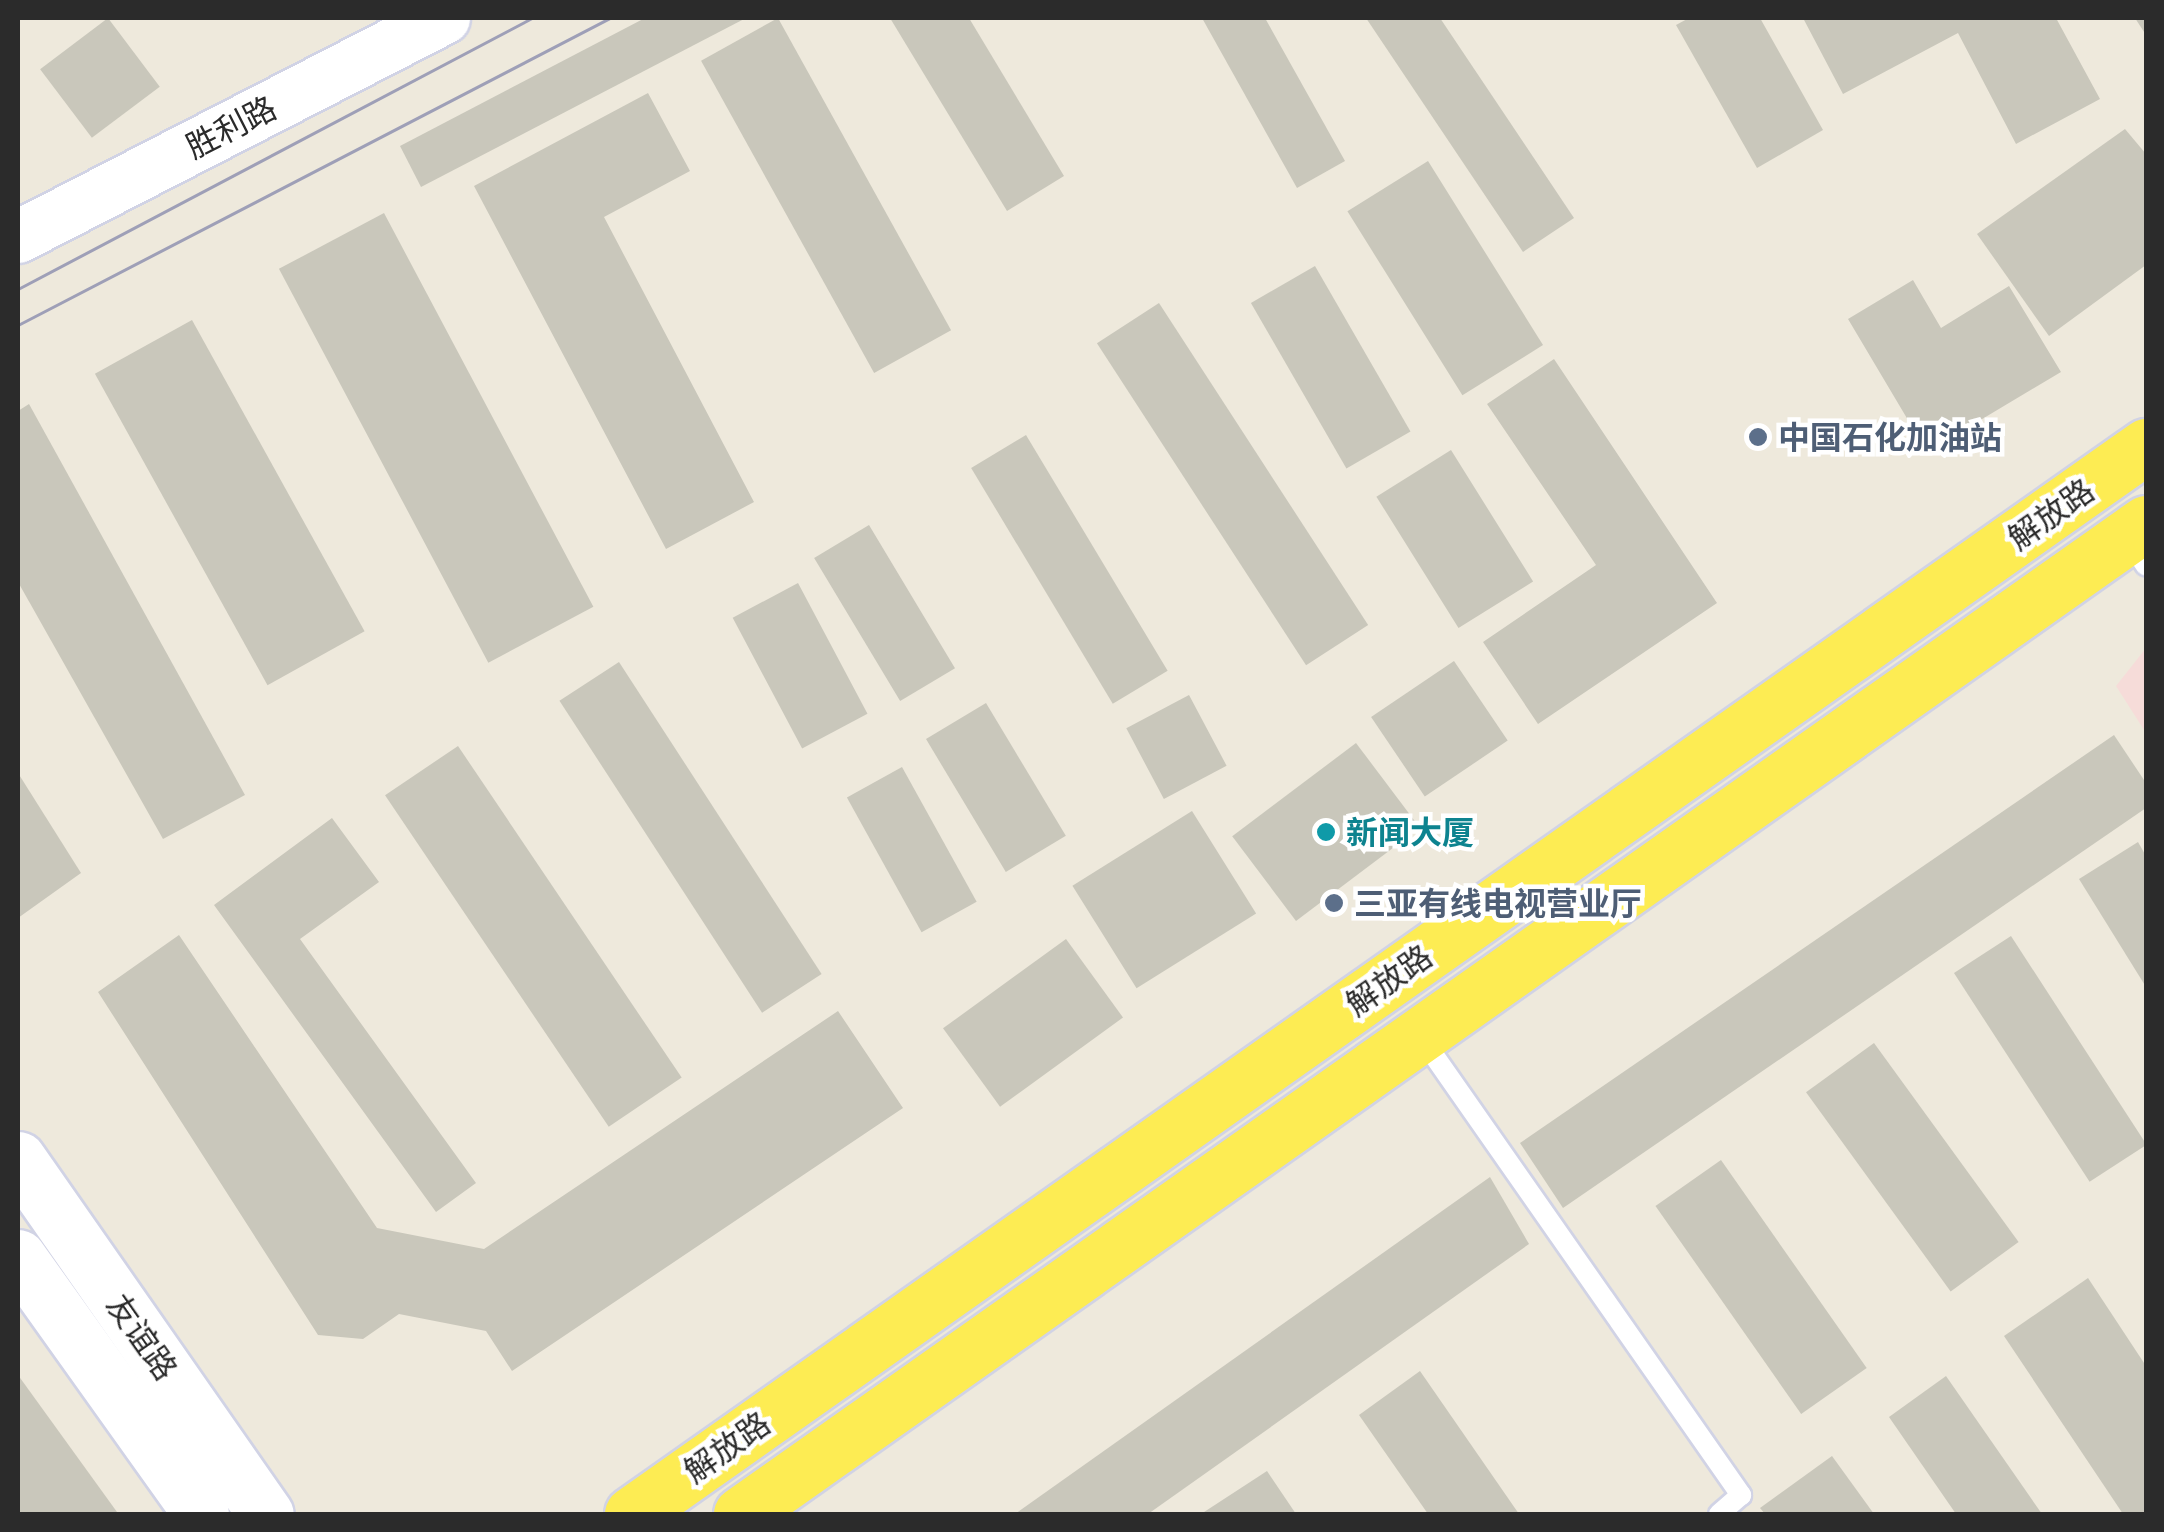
<!DOCTYPE html>
<meta charset="utf-8">
<style>
body{margin:0}
#map{position:relative;width:2164px;height:1532px;overflow:hidden;background:#eee9dc;font-family:Lato,"Noto Sans SC",sans-serif}
div>[style]{position:absolute}
.medical>*{inset:0;background:#f6dcd9}
.building>*{inset:0;background:#c9c7bb;transform-origin:0 0}
.roads{filter:drop-shadow(2px 0 #d1d3e5) drop-shadow(-2px 0 #d1d3e5) drop-shadow(0 2px #d1d3e5) drop-shadow(0 -2px #d1d3e5)}
.service>*{height:20px;margin:-10px;padding:0 10px;transform-origin:10px;border-radius:10px;background:#fff}
.tertiary>*{height:52px;margin:-26px;padding:0 26px;transform-origin:26px;border-radius:26px;background:#fff}
.secondary>*{height:55px;margin:-27.5px;padding:0 27.5px;transform-origin:27.5px;border-radius:27.5px;background:#fff}
.primary>*{height:55px;margin:-27.5px;padding:0 27.5px;transform-origin:27.5px;border-radius:27.5px;background:#fdec53}
.tram>*{height:2.5px;margin:-1.25px;padding:0 1.25px;transform-origin:1.25px;border-radius:1.25px;background:#9e9fb7}
.dots>*{width:28px;height:28px;translate:-50% -50%;box-sizing:border-box;border:5px solid #fff;border-radius:50%}
span{translate:-50% -50%;white-space:nowrap;text-align:center;line-height:1.15;-webkit-text-stroke:9px #fff;paint-order:stroke}
.street-label{font-size:32px;color:#2b2b2b}
.service-label{font-size:32px;color:#4e5e75;font-weight:700}
.left{translate:0 -50%;text-align:left}
.culture-label{font-size:32px;color:#0d838f;font-weight:700}
.frame{position:absolute;inset:0;border:20px solid #2b2b2b;pointer-events:none}
</style>
<div id="map">
<div class="medical">
<div style="clip-path:polygon(2146px 648px,2146px 733px,2116px 686px)"></div>
</div>
<div class="building">
<div style="left:108px;top:18px;width:86px;height:85px;rotate:53deg"></div>
<div style="clip-path:polygon(645px 18px,746px 18px,421px 187px,400px 146px)"></div>
<div style="left:778px;top:18px;width:357px;height:88px;rotate:61deg"></div>
<div style="clip-path:polygon(890px 18px,969px 18px,1064px 176px,1007px 211px)"></div>
<div style="clip-path:polygon(1202px 18px,1265px 18px,1345px 161px,1297px 188px)"></div>
<div style="clip-path:polygon(1366px 18px,1440px 18px,1574px 218px,1523px 252px)"></div>
<div style="clip-path:polygon(1689px 18px,1760px 18px,1823px 130px,1757px 168px,1676px 25px)"></div>
<div style="clip-path:polygon(1803px 18px,2056px 18px,2100px 99px,2016px 144px,1958px 33px,1843px 94px)"></div>
<div style="clip-path:polygon(2135px 18px,2146px 18px,2146px 35px)"></div>
<div style="clip-path:polygon(648px 93px,690px 171px,604px 217px,754px 502px,666px 549px,474px 186px)"></div>
<div style="clip-path:polygon(2125px 129px,2146px 154px,2146px 265px,2049px 336px,1977px 234px)"></div>
<div style="left:1428px;top:161px;width:217px;height:95px;rotate:58deg"></div>
<div style="left:384px;top:213px;width:446px;height:119px;rotate:62deg"></div>
<div style="left:1315px;top:266px;width:191px;height:74px;rotate:60deg"></div>
<div style="clip-path:polygon(1913px 280px,1941px 328px,2009px 286px,2061px 372px,1927px 452px,1848px 319px)"></div>
<div style="left:1159px;top:303px;width:384px;height:74px;rotate:57deg"></div>
<div style="left:192px;top:320px;width:356px;height:111px;rotate:61deg"></div>
<div style="clip-path:polygon(1554px 359px,1717px 603px,1538px 724px,1483px 642px,1596px 565px,1487px 404px)"></div>
<div style="clip-path:polygon(29px 404px,245px 795px,163px 839px,18px 582px,18px 411px)"></div>
<div style="left:1026px;top:435px;width:275px;height:64px;rotate:59deg"></div>
<div style="left:1451px;top:450px;width:155px;height:88px;rotate:58deg"></div>
<div style="left:869px;top:525px;width:167px;height:64px;rotate:59deg"></div>
<div style="left:798px;top:583px;width:148px;height:74px;rotate:62deg"></div>
<div style="left:1454px;top:661px;width:96px;height:100px;rotate:56deg"></div>
<div style="left:619px;top:662px;width:372px;height:71px;rotate:57deg"></div>
<div style="left:1189px;top:695px;width:80px;height:71px;rotate:62deg"></div>
<div style="left:986px;top:703px;width:155px;height:70px;rotate:59deg"></div>
<div style="clip-path:polygon(2114px 735px,2146px 783px,2146px 808px,1563px 1208px,1520px 1143px)"></div>
<div style="left:1356px;top:743px;width:106px;height:155px;rotate:53deg"></div>
<div style="left:458px;top:746px;width:400px;height:88px;rotate:56deg"></div>
<div style="left:902px;top:767px;width:154px;height:63px;rotate:61deg"></div>
<div style="clip-path:polygon(18px 773px,81px 873px,18px 918px)"></div>
<div style="left:1192px;top:811px;width:121px;height:141px;rotate:58deg"></div>
<div style="clip-path:polygon(332px 818px,379px 882px,300px 939px,476px 1183px,436px 1212px,214px 905px)"></div>
<div style="clip-path:polygon(2138px 842px,2146px 856px,2146px 987px,2079px 879px)"></div>
<div style="clip-path:polygon(179px 935px,377px 1228px,484px 1249px,838px 1011px,903px 1108px,512px 1371px,486px 1331px,399px 1314px,363px 1339px,318px 1335px,98px 992px)"></div>
<div style="left:2011px;top:936px;width:249px;height:68px;rotate:57deg"></div>
<div style="left:1066px;top:939px;width:97px;height:152px;rotate:54deg"></div>
<div style="left:1874px;top:1043px;width:246px;height:84px;rotate:54deg"></div>
<div style="left:1721px;top:1160px;width:254px;height:80px;rotate:55deg"></div>
<div style="clip-path:polygon(1490px 1177px,1529px 1244px,1148px 1514px,1015px 1514px)"></div>
<div style="clip-path:polygon(2088px 1278px,2146px 1366px,2146px 1514px,2123px 1514px,2004px 1336px)"></div>
<div style="clip-path:polygon(1420px 1371px,1519px 1514px,1428px 1514px,1359px 1415px)"></div>
<div style="clip-path:polygon(18px 1375px,117px 1512px,113px 1514px,22px 1514px,18px 1509px)"></div>
<div style="clip-path:polygon(1946px 1376px,2042px 1514px,1956px 1514px,1889px 1417px)"></div>
<div style="clip-path:polygon(1832px 1456px,1874px 1514px,1765px 1514px,1760px 1508px)"></div>
<div style="clip-path:polygon(1267px 1471px,1296px 1514px,1201px 1514px)"></div>
</div>
<div class="roads">
<div class="service">
<div style="left:2128px;top:539px;width:32px;rotate:56deg"></div>
<div style="left:1421px;top:1037px;width:559px;rotate:55.06deg"></div>
<div style="left:1741px;top:1495px;width:29px;rotate:139deg"></div>
</div>
<div class="tertiary">
<div style="left:18px;top:237px;width:479px;rotate:-27.2deg"></div>
</div>
<div class="secondary">
<div style="left:18px;top:1159px;width:433px;rotate:55.1deg"></div>
<div style="left:18px;top:1257px;width:315px;rotate:54.5deg"></div>
</div>
<div class="primary">
<div style="left:632px;top:1514px;width:1853px;rotate:-35.2deg"></div>
<div style="left:741px;top:1514px;width:1719px;rotate:-35.2deg"></div>
</div>
</div>
<div class="tram">
<div style="left:18px;top:289px;width:581px;rotate:-27.8deg"></div>
<div style="left:18px;top:325px;width:667px;rotate:-27.41deg"></div>
</div>
<div class="dots">
<div style="left:1758px;top:437px;background:#5c6f8a"></div>
<div style="left:1326px;top:832px;background:#0f9aa8"></div>
<div style="left:1334px;top:903px;background:#5c6f8a"></div>
</div>
<div class="street-label">
<span style="left:231px;top:127px;rotate:-27deg">胜利路</span>
<span style="left:2051px;top:514px;rotate:-35deg">解放路</span>
<span style="left:1389px;top:980px;rotate:-35deg">解放路</span>
<span style="left:142px;top:1337px;rotate:55deg">友谊路</span>
<span style="left:727px;top:1447px;rotate:-35deg">解放路</span>
</div>
<div class="service-label">
<span class="left" style="left:1778px;top:437px">中国石化加油站</span>
<span class="left" style="left:1354px;top:903px">三亚有线电视营业厅</span>
</div>
<div class="culture-label">
<span class="left" style="left:1346px;top:832px">新闻大厦</span>
</div>
<div class="frame"></div>
</div>
